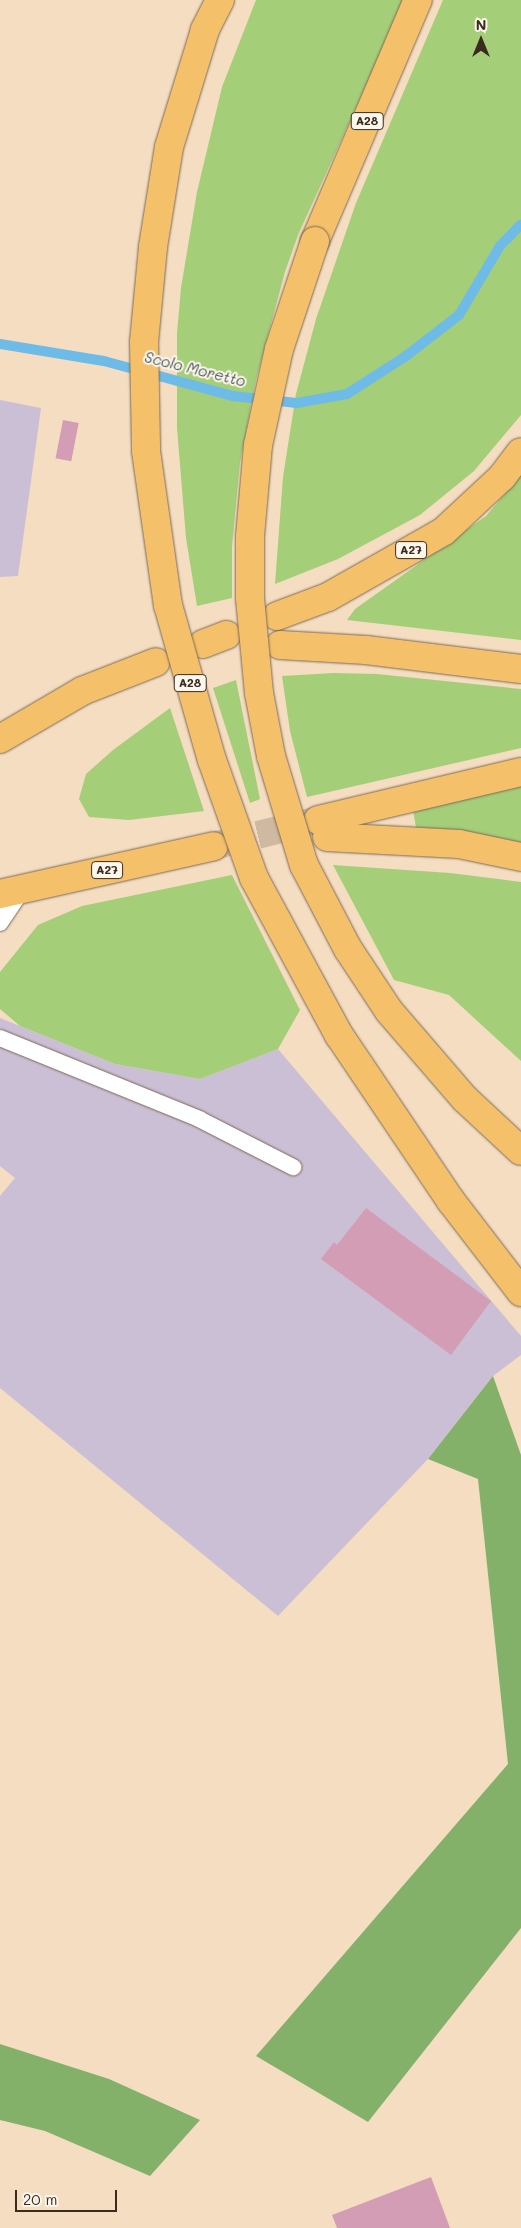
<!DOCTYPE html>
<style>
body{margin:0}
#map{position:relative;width:521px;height:2228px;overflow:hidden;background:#f4ddc1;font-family:Mali,sans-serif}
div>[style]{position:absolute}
.industrial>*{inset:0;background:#cbbfd5}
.green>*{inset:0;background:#a5ce79}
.forest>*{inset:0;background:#84b169}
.stream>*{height:10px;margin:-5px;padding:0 5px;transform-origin:5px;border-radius:5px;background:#6fbbe8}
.building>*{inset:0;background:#d39db5;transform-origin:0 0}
.motorway-tunnel>*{height:28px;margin-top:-14px;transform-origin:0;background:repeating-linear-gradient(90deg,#cfb9a0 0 28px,transparent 0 42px)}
.roads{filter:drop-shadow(0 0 1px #7c6957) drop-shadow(0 0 1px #7c6957)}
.service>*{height:16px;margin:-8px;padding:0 8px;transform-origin:8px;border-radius:8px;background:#fff}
.motorway>*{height:28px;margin:-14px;padding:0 14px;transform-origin:14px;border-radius:14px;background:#f4c16a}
.bridges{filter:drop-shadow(0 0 1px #7c6957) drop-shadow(0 0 1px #7c6957)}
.motorway-bridge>*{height:28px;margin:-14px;padding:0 14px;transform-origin:14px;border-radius:14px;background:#f4c16a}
span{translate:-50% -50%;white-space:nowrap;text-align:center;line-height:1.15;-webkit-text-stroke:4px #fbf7ec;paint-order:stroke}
.shield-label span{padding:1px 4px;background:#fbf7ec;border:1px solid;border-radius:4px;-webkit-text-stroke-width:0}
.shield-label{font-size:12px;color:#3b2a1e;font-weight:700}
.water-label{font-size:15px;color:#4b565b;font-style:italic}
.north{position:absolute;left:456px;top:15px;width:50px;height:50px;-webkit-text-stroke:4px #fbf7ec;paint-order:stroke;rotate:0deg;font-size:14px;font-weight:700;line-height:20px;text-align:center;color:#3b2a1e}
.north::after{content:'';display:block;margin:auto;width:18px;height:22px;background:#3b2a1e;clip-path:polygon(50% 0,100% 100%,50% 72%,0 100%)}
.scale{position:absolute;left:15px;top:2190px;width:102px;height:22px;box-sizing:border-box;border:2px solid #3b2a1e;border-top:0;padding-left:6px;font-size:15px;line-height:18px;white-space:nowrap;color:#3b2a1e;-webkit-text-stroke:4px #fbf7ec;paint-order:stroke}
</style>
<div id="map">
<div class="industrial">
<div style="clip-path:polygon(0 400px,41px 408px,18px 576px,0 577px)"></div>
<div style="clip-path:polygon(0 1018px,115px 1064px,200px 1079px,278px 1049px,521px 1336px,521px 1355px,493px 1376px,428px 1459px,278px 1616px,0 1388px,0 1196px,15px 1178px,0 1166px)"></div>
</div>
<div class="green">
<div style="clip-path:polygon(256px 0,405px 0,298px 235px,285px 272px,256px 380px,240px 463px,232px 547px,232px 598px,197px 606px,186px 538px,177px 428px,177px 333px,181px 288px,197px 192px,222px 87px)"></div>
<div style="clip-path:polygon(443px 0,521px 0,521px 415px,474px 471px,420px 515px,338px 559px,275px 584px,283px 477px,296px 394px,316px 319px,356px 203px)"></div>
<div style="clip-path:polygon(521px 475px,521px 640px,347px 620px,355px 609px,486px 516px)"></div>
<div style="clip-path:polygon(334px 673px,377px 674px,521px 689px,521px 748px,307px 797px,290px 731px,282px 676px)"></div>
<div style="clip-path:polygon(236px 680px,260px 799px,250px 803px,213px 688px)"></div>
<div style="clip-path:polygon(170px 708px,204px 811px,129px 820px,89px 817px,79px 799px,86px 774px,113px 750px)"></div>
<div style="clip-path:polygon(521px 786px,521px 844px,417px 833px,413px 810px)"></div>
<div style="clip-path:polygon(333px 865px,450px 873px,521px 882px,521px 1061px,449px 995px,394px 980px)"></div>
<div style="clip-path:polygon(232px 875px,300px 1010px,278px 1049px,200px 1079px,115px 1064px,20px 1026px,0 1009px,0 972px,38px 925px,82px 906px)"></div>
</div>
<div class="forest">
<div style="clip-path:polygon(493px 1376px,521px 1455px,521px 1928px,368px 2122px,256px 2056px,508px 1764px,478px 1479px,428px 1459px)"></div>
<div style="clip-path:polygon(0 2044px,109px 2079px,200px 2120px,150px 2176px,45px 2131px,0 2120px)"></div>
</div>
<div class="stream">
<div style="left:0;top:344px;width:105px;rotate:9.3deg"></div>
<div style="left:104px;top:361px;width:134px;rotate:15.2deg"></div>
<div style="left:233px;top:396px;width:64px;rotate:6.2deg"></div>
<div style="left:297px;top:403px;width:51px;rotate:-10.2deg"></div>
<div style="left:347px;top:394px;width:70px;rotate:-32.8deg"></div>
<div style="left:406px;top:356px;width:67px;rotate:-37.7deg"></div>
<div style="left:459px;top:315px;width:80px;rotate:-59.3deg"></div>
<div style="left:500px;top:246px;width:30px;rotate:-46deg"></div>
</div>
<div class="building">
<div style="left:63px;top:420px;width:16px;height:39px;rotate:11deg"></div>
<div style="clip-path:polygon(366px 1208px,491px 1301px,451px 1355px,321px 1259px,334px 1242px,337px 1245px)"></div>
<div style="clip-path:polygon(431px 2177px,450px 2228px,337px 2228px,332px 2215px)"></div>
</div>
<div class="motorway-tunnel">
<div style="left:217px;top:845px;width:100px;rotate:-13.9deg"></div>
</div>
<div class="roads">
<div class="service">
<div style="left:0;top:923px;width:40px;rotate:-56deg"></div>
<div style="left:0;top:1038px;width:215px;rotate:22.1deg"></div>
<div style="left:199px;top:1119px;width:106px;rotate:27.1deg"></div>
</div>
<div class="motorway">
<div style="left:315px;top:241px;width:262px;rotate:-66.9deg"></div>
<div style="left:277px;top:616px;width:54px;rotate:-20.4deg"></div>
<div style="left:328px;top:597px;width:133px;rotate:-29.6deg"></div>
<div style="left:444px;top:531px;width:79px;rotate:-43deg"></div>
<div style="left:502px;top:477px;width:31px;rotate:-53deg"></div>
<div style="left:203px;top:644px;width:25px;rotate:-21deg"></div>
<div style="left:280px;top:645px;width:86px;rotate:3.3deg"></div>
<div style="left:366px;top:650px;width:156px;rotate:7deg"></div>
<div style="left:0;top:739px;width:95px;rotate:-30.3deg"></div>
<div style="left:82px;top:691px;width:79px;rotate:-21.4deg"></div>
<div style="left:318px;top:820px;width:209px;rotate:-13.3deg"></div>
<div style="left:327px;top:837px;width:132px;rotate:3deg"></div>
<div style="left:459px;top:844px;width:63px;rotate:11.8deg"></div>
<div style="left:0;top:894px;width:219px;rotate:-12.6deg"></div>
</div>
</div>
<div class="bridges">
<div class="motorway-bridge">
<div style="left:220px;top:0;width:34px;rotate:117deg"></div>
<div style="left:205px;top:30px;width:122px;rotate:107.1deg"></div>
<div style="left:169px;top:147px;width:101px;rotate:99.1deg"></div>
<div style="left:153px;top:247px;width:95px;rotate:95.4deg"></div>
<div style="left:144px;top:342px;width:109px;rotate:88.9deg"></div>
<div style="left:146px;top:451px;width:156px;rotate:81.9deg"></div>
<div style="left:168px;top:605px;width:161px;rotate:74.2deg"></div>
<div style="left:212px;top:760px;width:125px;rotate:70.4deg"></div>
<div style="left:254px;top:878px;width:179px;rotate:61.6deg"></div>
<div style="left:339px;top:1035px;width:200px;rotate:56deg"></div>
<div style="left:451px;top:1201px;width:115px;rotate:52.4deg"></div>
<div style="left:315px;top:241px;width:114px;rotate:108.4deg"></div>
<div style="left:279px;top:349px;width:98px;rotate:102.3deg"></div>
<div style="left:258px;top:445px;width:91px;rotate:95deg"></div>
<div style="left:250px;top:536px;width:62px;rotate:90deg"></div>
<div style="left:250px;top:598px;width:95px;rotate:84.6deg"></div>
<div style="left:259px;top:693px;width:64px;rotate:79.2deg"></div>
<div style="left:271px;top:756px;width:114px;rotate:73.2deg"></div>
<div style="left:304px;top:865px;width:95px;rotate:62.4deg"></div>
<div style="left:348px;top:949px;width:74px;rotate:56.5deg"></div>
<div style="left:389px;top:1011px;width:116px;rotate:49.2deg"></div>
<div style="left:465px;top:1099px;width:76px;rotate:42.9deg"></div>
</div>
</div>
<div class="shield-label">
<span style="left:367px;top:121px">A28</span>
<span style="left:411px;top:550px">A27</span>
<span style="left:190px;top:683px">A28</span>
<span style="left:107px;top:870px">A27</span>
</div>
<div class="water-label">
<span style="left:195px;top:369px;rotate:14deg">Scolo Moretto</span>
</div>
<div class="north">N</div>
<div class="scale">20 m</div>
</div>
